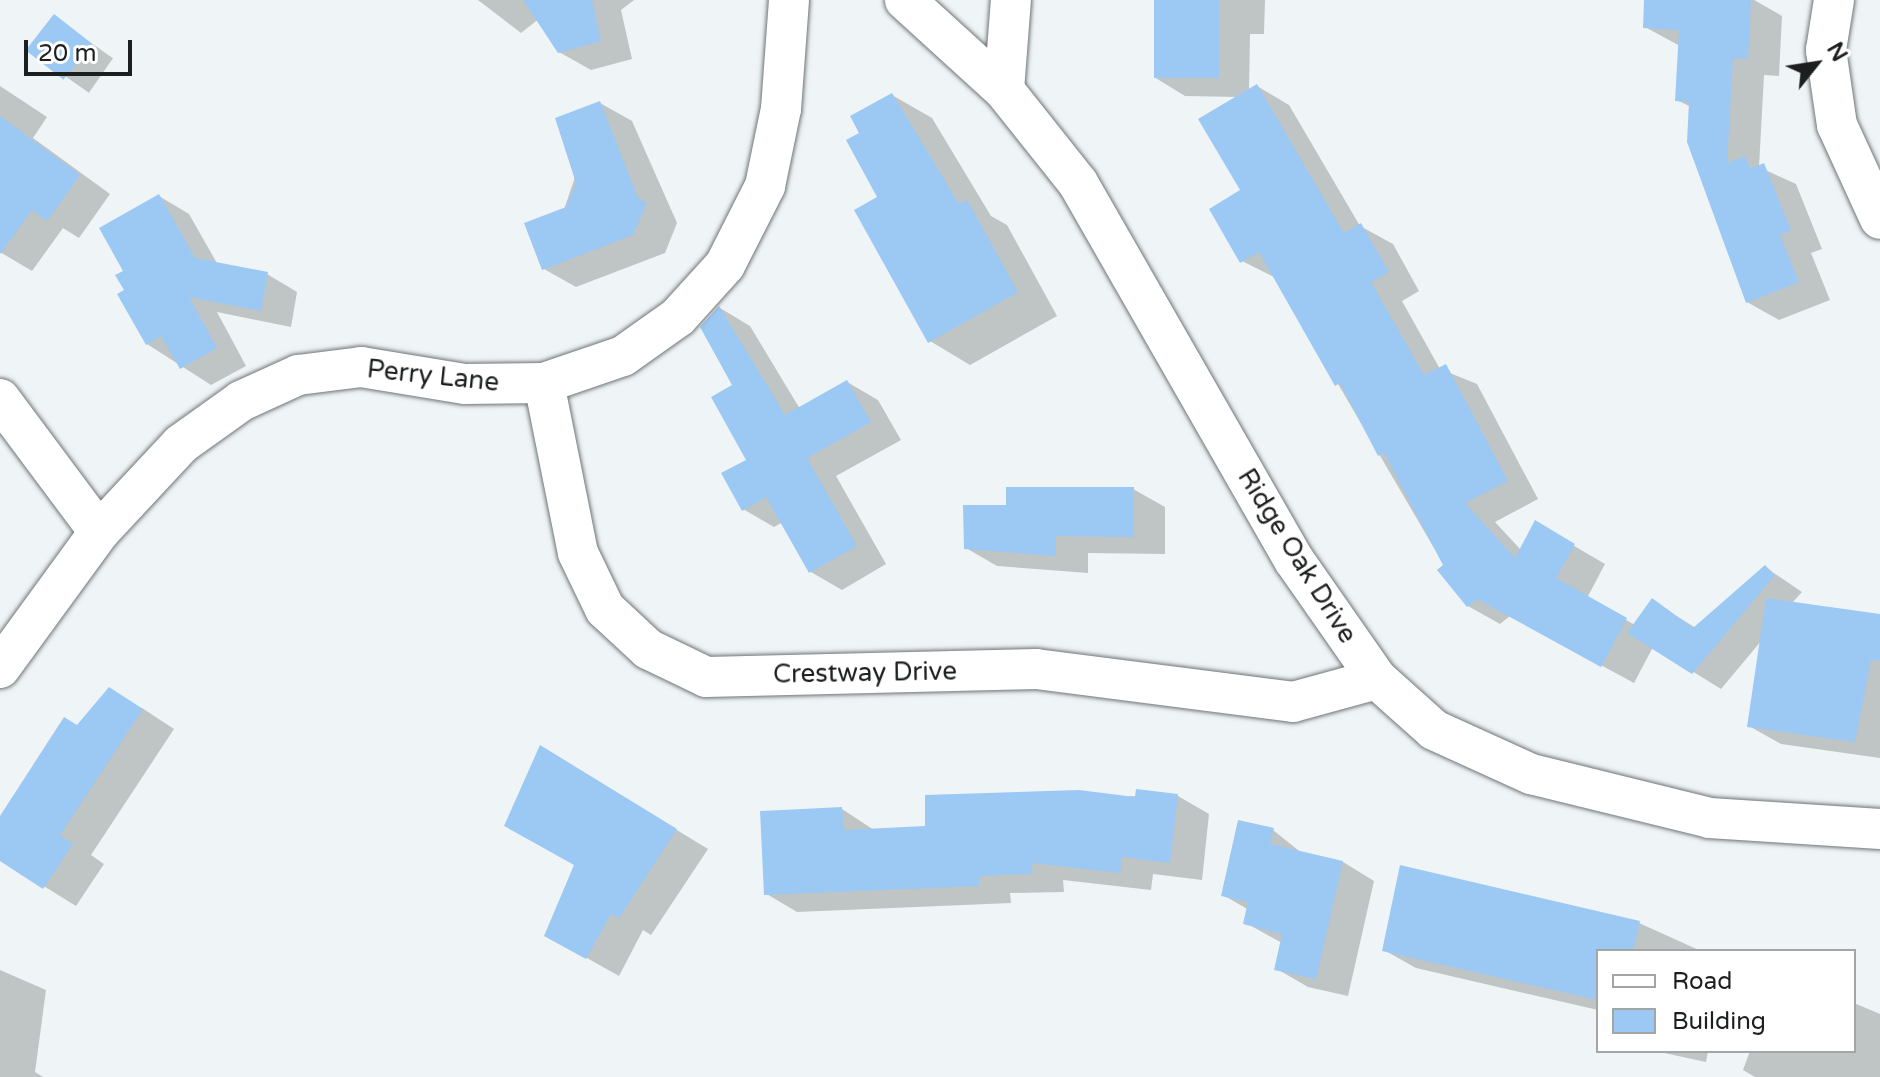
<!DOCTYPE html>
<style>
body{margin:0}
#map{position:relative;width:1880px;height:1077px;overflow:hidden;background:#eff5f7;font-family:"Varela Round",sans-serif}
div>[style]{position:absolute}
.shadow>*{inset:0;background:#0003;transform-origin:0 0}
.building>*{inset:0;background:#9cc8f4;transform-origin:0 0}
.roads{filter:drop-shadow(0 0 2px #707577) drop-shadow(0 0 2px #707577)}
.street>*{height:40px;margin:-20px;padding:0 20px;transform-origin:20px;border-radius:20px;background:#fff}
span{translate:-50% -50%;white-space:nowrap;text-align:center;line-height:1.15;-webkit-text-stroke:7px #fff;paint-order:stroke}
.street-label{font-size:26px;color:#1c1e1f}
.legend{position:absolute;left:1596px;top:949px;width:260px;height:104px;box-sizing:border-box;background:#fff;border:2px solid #a4a5a5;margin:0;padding:10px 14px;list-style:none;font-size:24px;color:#1c1e1f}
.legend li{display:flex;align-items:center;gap:16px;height:40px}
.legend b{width:40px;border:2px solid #a4a5a5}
.north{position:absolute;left:1776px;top:24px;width:80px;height:80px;-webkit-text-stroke:6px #fff;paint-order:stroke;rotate:60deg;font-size:22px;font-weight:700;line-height:32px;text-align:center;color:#1c1e1f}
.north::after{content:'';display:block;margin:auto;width:28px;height:36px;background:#1c1e1f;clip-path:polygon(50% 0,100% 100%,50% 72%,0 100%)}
.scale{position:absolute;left:24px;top:40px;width:108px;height:36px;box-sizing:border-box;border:4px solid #1c1e1f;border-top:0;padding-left:10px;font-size:24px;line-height:28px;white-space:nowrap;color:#1c1e1f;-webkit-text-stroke:6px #fff;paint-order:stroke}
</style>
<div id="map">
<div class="shadow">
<div style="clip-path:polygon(478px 0,634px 0,621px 10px,632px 59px,591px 70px,559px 52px,540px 18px,521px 33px)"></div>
<div style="clip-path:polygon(1156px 0,1265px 0,1264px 34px,1250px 34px,1249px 91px,1257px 86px,1289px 105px,1360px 226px,1393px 244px,1419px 291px,1402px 301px,1440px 369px,1477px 384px,1538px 499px,1495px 522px,1521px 550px,1535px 523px,1605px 564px,1587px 598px,1635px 625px,1652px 601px,1696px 628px,1765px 567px,1802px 592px,1792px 603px,1880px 616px,1880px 758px,1781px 744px,1749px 726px,1762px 640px,1721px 689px,1653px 647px,1634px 683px,1510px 616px,1500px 624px,1468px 606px,1276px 278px,1242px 261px,1239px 97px,1185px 96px,1154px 77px)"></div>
<div style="clip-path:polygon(1646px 0,1754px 0,1782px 16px,1779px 76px,1764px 75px,1759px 167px,1796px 184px,1822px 249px,1811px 253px,1830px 300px,1779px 320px,1747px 302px,1691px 107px,1677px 100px,1680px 46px,1645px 27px)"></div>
<div style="left:54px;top:17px;width:72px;height:42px;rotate:35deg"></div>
<div style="clip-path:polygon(0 86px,47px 117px,33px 138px,110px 194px,79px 238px,63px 228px,32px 271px,0 252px)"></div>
<div style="clip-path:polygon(892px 95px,932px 118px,991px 216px,1007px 225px,1057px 316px,970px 365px,930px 341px,862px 134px)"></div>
<div style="clip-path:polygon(600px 103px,632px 121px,677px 223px,665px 253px,576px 287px,544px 269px)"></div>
<div style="clip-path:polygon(159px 196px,189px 214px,218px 265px,267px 274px,297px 292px,291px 327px,217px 312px,246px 366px,211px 385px,147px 344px,127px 291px,126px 271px)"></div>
<div style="clip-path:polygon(720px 308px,750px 326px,800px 409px,847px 382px,878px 400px,901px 440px,836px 476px,886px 564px,842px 590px,811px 572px,783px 522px,774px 527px,743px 509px,749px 460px)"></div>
<div style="clip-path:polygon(1133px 489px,1165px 507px,1165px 554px,1088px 553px,1088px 573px,997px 566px,966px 548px,1008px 507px)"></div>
<div style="clip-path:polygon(142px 708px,174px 729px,91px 855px,104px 864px,76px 906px,0 859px,0 819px)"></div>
<div style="clip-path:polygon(572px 766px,708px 849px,651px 935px,643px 930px,619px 976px,578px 953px)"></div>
<div style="clip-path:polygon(1178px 796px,1209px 814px,1202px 880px,1153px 874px,1151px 890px,1063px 880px,1064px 892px,1010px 893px,1011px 903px,797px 912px,765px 893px,842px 809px,874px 830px,927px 828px,927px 797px)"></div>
<div style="clip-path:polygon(1273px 830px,1303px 854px,1343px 862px,1374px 881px,1348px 996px,1308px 987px,1277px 969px,1282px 943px,1246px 923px,1249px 910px,1223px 895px)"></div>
<div style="clip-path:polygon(1639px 923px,1701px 951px,1598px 951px,1598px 1010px,1416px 968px,1384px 950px)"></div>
<div style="clip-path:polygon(0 970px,46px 990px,35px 1072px,43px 1077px,0 1077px)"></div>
<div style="clip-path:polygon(1854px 1003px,1880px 1014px,1880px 1077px,1755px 1077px,1743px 1070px,1750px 1051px,1854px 1051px)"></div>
<div style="clip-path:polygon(1655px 1051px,1708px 1051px,1706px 1062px)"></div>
</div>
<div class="building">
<div style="clip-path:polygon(523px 0,592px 0,601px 41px,558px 53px)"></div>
<div style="left:1154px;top:0;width:65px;height:78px"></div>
<div style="clip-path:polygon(1644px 0,1751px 0,1748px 59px,1733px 58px,1727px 163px,1745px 156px,1750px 169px,1764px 163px,1791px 230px,1780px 235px,1799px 282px,1746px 303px,1687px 142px,1689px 102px,1675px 101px,1679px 30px,1643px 28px)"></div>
<div style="left:54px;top:14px;width:48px;height:46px;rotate:38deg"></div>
<div style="clip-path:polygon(1257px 84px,1344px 233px,1361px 223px,1389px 272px,1371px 282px,1424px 375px,1446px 364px,1508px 481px,1465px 503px,1515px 558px,1535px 520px,1575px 544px,1556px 578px,1627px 618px,1601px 667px,1477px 599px,1467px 607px,1437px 570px,1443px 565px,1384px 453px,1378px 456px,1340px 383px,1335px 386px,1259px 252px,1240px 263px,1209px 209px,1240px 190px,1198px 119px)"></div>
<div style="clip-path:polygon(892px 93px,959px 204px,967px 200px,1018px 292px,928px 343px,854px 210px,877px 197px,846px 140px,859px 133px,850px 116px)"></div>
<div style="clip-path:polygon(600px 101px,638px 198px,647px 203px,633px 235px,542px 270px,524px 223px,566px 207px,576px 183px,555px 118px)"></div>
<div style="clip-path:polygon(0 116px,80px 175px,47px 221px,32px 210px,0 254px)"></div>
<div style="clip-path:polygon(159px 194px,195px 258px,268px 272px,261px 311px,189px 297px,217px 348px,180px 369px,161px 336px,146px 345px,117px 294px,124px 290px,115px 275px,123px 271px,99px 228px)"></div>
<div style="clip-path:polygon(719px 306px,785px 415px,847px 380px,871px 422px,807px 458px,857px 546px,809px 573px,766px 497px,742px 511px,721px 473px,746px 460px,711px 397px,732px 385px,700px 327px)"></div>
<div style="clip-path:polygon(1006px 487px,1134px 487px,1134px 537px,1056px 536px,1056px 556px,964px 549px,963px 505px,1006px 505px)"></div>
<div style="clip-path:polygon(1765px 565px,1775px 575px,1692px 674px,1627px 633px,1652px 598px,1693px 628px)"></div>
<div style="clip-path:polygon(1766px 598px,1880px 614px,1880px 661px,1871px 660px,1855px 742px,1747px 727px)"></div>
<div style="clip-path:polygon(109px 687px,143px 709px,60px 835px,73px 844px,43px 889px,0 861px,0 816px,64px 717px,77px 725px)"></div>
<div style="clip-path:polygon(540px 745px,677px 829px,619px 918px,611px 914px,586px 959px,544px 936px,574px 865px,504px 826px)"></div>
<div style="clip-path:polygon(1136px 789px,1178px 794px,1170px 863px,1122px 857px,1120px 873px,1032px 863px,1032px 874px,979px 876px,979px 886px,764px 895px,760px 811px,842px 807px,844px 830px,925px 826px,925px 795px,1079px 790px,1135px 797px)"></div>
<div style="clip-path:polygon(1238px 820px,1274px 828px,1270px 844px,1343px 861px,1316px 979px,1274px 970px,1282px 934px,1243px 924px,1248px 902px,1221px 896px)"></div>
<div style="clip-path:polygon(1400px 865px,1640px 921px,1633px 951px,1598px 951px,1598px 1000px,1382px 951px)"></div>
</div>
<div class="roads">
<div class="street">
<div style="left:905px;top:0;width:134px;rotate:42.3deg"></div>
<div style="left:1004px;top:90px;width:119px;rotate:51.5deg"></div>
<div style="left:1078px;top:183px;width:434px;rotate:60.2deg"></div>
<div style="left:1294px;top:560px;width:145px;rotate:55.1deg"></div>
<div style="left:1377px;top:679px;width:76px;rotate:41.8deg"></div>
<div style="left:1434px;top:730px;width:107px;rotate:24.4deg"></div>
<div style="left:1531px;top:774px;width:184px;rotate:13.8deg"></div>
<div style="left:1710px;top:818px;width:170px;rotate:3.7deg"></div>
<div style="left:1834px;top:0;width:51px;rotate:99.1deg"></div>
<div style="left:1826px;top:50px;width:76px;rotate:81.7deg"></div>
<div style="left:1837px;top:125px;width:103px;rotate:65.4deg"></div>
<div style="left:1004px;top:90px;width:90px;rotate:-85.6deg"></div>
<div style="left:544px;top:383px;width:173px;rotate:78.7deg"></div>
<div style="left:578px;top:553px;width:62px;rotate:64.3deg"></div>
<div style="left:605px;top:609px;width:59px;rotate:42.9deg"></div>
<div style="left:648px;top:649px;width:64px;rotate:25.8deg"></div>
<div style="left:706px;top:677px;width:330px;rotate:-1.4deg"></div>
<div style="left:1036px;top:669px;width:259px;rotate:7.3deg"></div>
<div style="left:1293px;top:702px;width:87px;rotate:-15.3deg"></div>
<div style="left:0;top:399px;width:166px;rotate:53.3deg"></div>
<div style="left:0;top:668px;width:168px;rotate:-53.9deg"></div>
<div style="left:99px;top:532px;width:120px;rotate:-47deg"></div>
<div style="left:181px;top:444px;width:74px;rotate:-35.6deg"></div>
<div style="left:241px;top:401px;width:63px;rotate:-24.5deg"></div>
<div style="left:298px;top:375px;width:64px;rotate:-7.2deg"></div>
<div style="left:361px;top:367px;width:105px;rotate:9.3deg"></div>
<div style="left:465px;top:384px;width:79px;rotate:-0.7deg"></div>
<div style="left:544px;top:383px;width:83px;rotate:-18.9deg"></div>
<div style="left:623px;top:356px;width:67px;rotate:-35.3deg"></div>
<div style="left:678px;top:317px;width:70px;rotate:-47.9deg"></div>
<div style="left:725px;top:265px;width:89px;rotate:-63.1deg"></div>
<div style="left:765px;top:186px;width:79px;rotate:-78.3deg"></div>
<div style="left:781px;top:109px;width:109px;rotate:-85.8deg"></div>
</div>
</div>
<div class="street-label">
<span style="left:433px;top:376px;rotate:6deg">Perry Lane</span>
<span style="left:1297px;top:556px;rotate:58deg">Ridge Oak Drive</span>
<span style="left:865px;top:673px;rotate:-1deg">Crestway Drive</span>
</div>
<ul class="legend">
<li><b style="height:10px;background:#fff"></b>Road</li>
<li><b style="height:22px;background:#9cc8f4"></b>Building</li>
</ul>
<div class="north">N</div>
<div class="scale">20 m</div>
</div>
